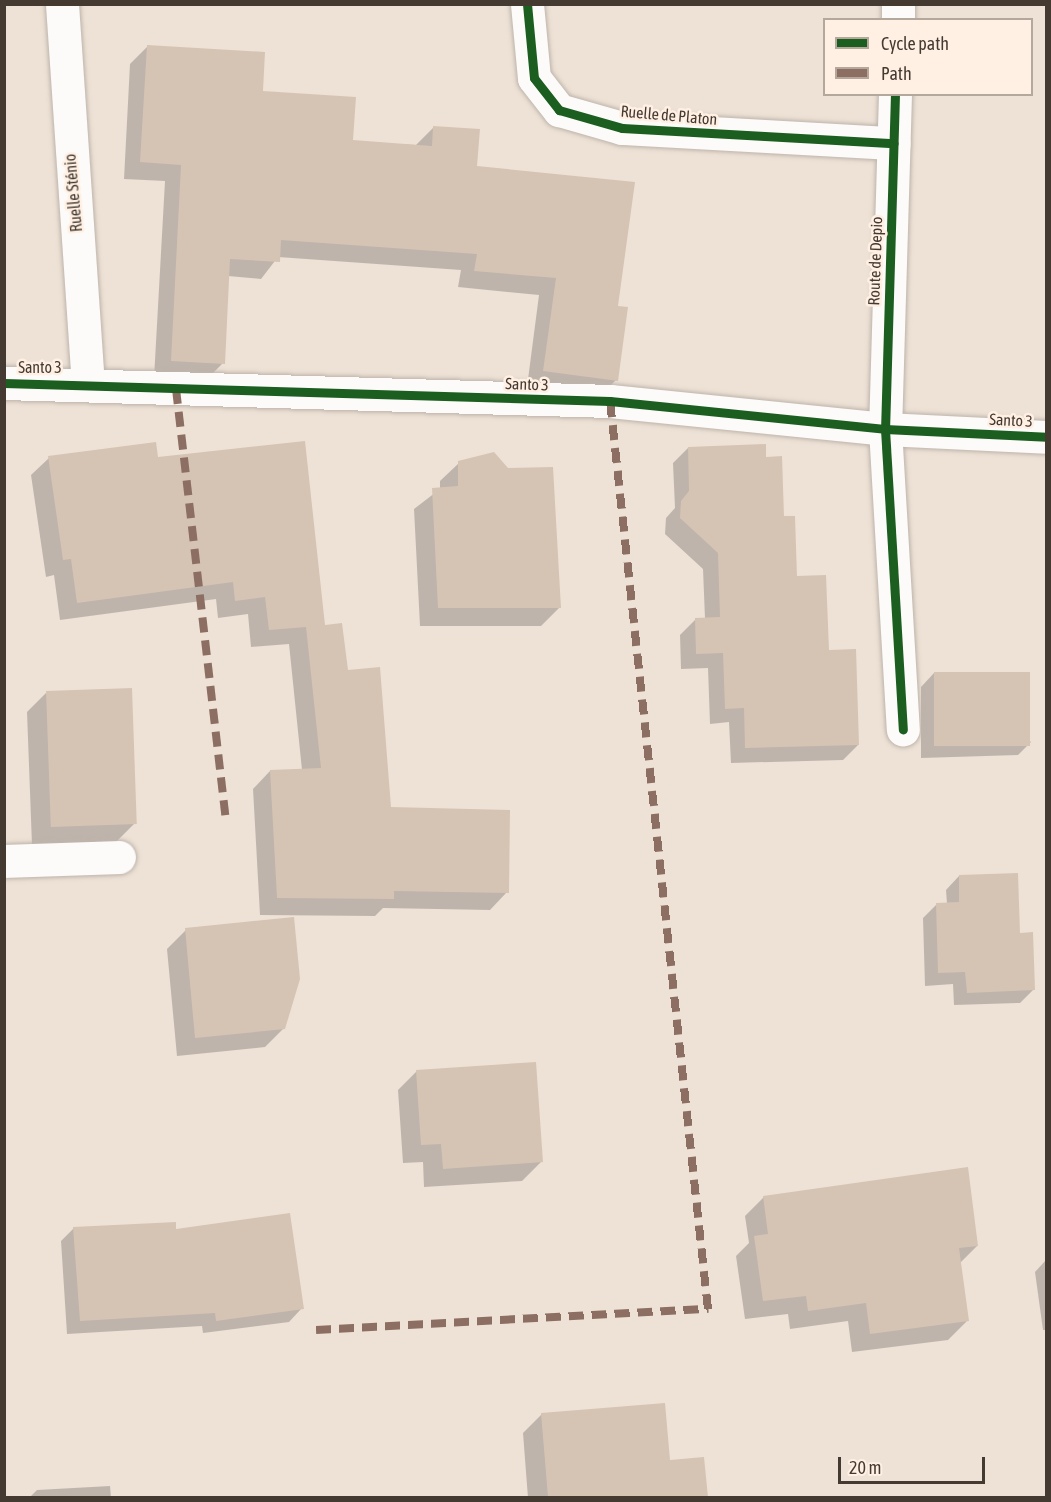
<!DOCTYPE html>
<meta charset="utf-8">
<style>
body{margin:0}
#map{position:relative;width:1051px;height:1502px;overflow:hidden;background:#eee2d6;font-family:"Asap Condensed",sans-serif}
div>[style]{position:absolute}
.shadow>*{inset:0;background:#0003}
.building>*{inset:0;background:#d5c4b4;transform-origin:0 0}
.roads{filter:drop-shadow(0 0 2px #beb4ab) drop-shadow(0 0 2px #beb4ab)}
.minor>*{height:33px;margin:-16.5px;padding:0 16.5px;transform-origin:16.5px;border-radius:16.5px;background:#fcfbf9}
.quiet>*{height:8px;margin-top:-4px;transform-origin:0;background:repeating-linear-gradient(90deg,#8d6e63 0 15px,transparent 0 23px)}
.cycleway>*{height:9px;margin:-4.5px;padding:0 4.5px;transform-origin:4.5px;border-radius:4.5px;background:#1b5e20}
span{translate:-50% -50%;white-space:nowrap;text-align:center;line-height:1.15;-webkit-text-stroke:5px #fff0e3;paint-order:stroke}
.street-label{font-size:16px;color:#443a32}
.frame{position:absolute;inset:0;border:6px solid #443a32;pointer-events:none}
.legend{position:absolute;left:823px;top:18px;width:210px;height:78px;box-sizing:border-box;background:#fff0e3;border:2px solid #b4a79c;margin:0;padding:8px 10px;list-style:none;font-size:18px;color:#443a32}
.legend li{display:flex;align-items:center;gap:12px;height:30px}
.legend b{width:30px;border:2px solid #b4a79c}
.scale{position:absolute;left:838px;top:1457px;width:147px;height:27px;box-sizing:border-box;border:3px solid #443a32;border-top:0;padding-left:8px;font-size:18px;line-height:21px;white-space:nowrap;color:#443a32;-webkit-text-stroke:4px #fff0e3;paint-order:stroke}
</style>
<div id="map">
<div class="shadow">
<div style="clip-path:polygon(147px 47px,261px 92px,351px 142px,416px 145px,433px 128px,616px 307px,616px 380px,599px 397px,527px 387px,539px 295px,458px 287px,461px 270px,278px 257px,261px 279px,228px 276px,223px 363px,206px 380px,154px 378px,165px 181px,124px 179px,130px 64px)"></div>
<div style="clip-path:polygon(688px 448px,764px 458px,795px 577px,828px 651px,858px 745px,843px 760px,731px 763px,729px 722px,710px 724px,708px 668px,681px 669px,680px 635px,696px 619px,705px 619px,703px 569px,665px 534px,666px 518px,675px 508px,673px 463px)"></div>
<div style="clip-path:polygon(49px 458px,157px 459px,324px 626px,346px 672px,390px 809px,507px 892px,490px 910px,383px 908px,375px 916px,260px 915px,253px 789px,270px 771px,302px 770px,289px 644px,251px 647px,248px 614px,218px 618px,216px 599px,60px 620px,54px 575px,46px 577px,31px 475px)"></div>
<div style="clip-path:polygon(459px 463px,560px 607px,541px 626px,420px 626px,414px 509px,440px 489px,440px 481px)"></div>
<div style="clip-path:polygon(934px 673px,1031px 742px,1018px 755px,921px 758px,921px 687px)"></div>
<div style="clip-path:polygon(46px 693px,135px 823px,116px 842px,32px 845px,27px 712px)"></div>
<div style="clip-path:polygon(959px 876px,1019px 934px,1033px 990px,1020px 1003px,954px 1005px,953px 984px,925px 986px,923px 918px,936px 905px,947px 904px,946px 890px)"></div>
<div style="clip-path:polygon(186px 930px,284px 1028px,265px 1047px,177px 1056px,167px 949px)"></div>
<div style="clip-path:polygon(417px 1071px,541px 1162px,522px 1181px,424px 1187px,423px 1162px,403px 1163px,398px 1090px)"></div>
<div style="clip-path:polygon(764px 1197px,977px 1246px,960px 1263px,967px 1321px,948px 1340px,852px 1352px,848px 1321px,790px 1329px,788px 1314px,745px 1319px,736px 1256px,749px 1243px,745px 1216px)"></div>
<div style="clip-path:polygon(74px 1228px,175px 1230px,302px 1308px,289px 1322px,203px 1333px,202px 1326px,67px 1334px,61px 1241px)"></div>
<div style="clip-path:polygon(1046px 1260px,1046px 1330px,1043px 1330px,1035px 1272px)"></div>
<div style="clip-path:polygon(542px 1414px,668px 1462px,703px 1459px,706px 1498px,528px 1498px,523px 1433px)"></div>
<div style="clip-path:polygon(110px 1486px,111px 1498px,29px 1498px,37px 1490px)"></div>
</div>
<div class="building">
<div style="clip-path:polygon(147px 45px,265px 52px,263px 91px,356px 97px,353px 140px,432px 146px,433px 126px,480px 129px,477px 166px,635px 182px,618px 306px,628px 307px,618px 381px,543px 371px,556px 278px,474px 271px,477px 254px,281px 240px,280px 262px,230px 259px,225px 364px,171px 361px,181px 165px,140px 162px)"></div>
<div style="clip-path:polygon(305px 441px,325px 625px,342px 623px,348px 670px,380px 667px,391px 807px,510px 810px,509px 893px,394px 891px,394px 899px,277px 898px,270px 770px,321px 768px,306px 627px,269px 630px,265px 597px,235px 601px,233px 582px,77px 603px,71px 559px,63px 560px,48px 456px,156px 442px,158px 457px)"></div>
<div style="clip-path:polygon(766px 444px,766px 457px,782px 456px,784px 516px,795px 516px,797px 576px,826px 575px,829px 650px,856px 649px,859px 745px,745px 748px,744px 708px,725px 709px,723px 653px,696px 654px,695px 618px,720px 617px,718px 553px,680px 518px,681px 501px,689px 491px,688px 447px)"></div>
<div style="clip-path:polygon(494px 452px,508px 468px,553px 467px,561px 608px,438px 608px,432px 488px,458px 486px,458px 461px)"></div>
<div style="left:934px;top:672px;width:96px;height:74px"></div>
<div style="left:132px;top:688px;width:136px;height:86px;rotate:88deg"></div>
<div style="clip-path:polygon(1018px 873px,1020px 933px,1033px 932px,1035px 990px,967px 993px,965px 972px,938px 973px,936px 903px,959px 902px,959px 875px)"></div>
<div style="clip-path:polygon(294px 917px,300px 979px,285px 1029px,195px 1038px,185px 928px)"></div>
<div style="clip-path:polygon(536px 1062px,543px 1162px,443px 1169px,441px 1144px,421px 1145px,416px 1070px)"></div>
<div style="clip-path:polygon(968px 1167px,978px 1246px,959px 1248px,969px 1321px,870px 1334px,866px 1303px,808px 1311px,806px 1296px,763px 1301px,754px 1236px,768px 1234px,763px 1196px)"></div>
<div style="clip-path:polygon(290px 1213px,304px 1309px,216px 1321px,215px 1313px,80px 1321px,73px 1227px,176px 1222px,176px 1229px)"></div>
<div style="clip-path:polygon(665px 1403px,670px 1460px,704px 1457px,708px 1497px,548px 1497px,541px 1413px)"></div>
</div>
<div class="roads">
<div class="minor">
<div style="left:62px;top:4px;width:379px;rotate:86.1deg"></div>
<div style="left:527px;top:4px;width:74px;rotate:84.6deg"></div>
<div style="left:534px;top:78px;width:41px;rotate:52deg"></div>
<div style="left:559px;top:110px;width:66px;rotate:15.9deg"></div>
<div style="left:622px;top:128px;width:272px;rotate:3.2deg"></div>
<div style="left:898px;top:20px;width:16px;rotate:-90deg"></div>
<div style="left:895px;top:94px;width:335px;rotate:91.7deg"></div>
<div style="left:885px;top:429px;width:301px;rotate:86.6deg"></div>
<div style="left:4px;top:383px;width:606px;rotate:1.7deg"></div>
<div style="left:610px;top:401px;width:276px;rotate:5.8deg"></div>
<div style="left:885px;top:429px;width:161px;rotate:2.8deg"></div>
<div style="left:4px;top:861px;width:115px;rotate:-2deg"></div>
</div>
</div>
<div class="quiet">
<div style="left:176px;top:389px;width:433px;rotate:83.4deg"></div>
<div style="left:316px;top:1330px;width:393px;rotate:-3.1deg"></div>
<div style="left:708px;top:1309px;width:913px;rotate:-96.16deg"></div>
</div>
<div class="cycleway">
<div style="left:527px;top:4px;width:74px;rotate:84.6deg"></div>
<div style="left:534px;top:78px;width:41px;rotate:52deg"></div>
<div style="left:559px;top:110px;width:66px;rotate:15.9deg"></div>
<div style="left:622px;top:128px;width:272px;rotate:3.2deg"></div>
<div style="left:895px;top:94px;width:335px;rotate:91.7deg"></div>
<div style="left:885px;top:429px;width:301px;rotate:86.6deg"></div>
<div style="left:4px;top:383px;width:606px;rotate:1.7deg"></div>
<div style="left:610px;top:401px;width:276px;rotate:5.8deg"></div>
<div style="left:885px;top:429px;width:161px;rotate:2.8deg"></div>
</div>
<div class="street-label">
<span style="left:669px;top:115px;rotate:5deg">Ruelle de Platon</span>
<span style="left:73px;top:193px;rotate:-95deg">Ruelle Sténio</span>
<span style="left:875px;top:261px;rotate:-88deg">Route de Depio</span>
<span style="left:40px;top:367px">Santo 3</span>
<span style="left:527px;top:384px;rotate:2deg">Santo 3</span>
<span style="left:1011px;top:420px;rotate:3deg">Santo 3</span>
</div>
<div class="frame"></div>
<ul class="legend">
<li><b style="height:8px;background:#1b5e20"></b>Cycle path</li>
<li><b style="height:8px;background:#8d6e63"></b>Path</li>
</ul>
<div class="scale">20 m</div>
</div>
